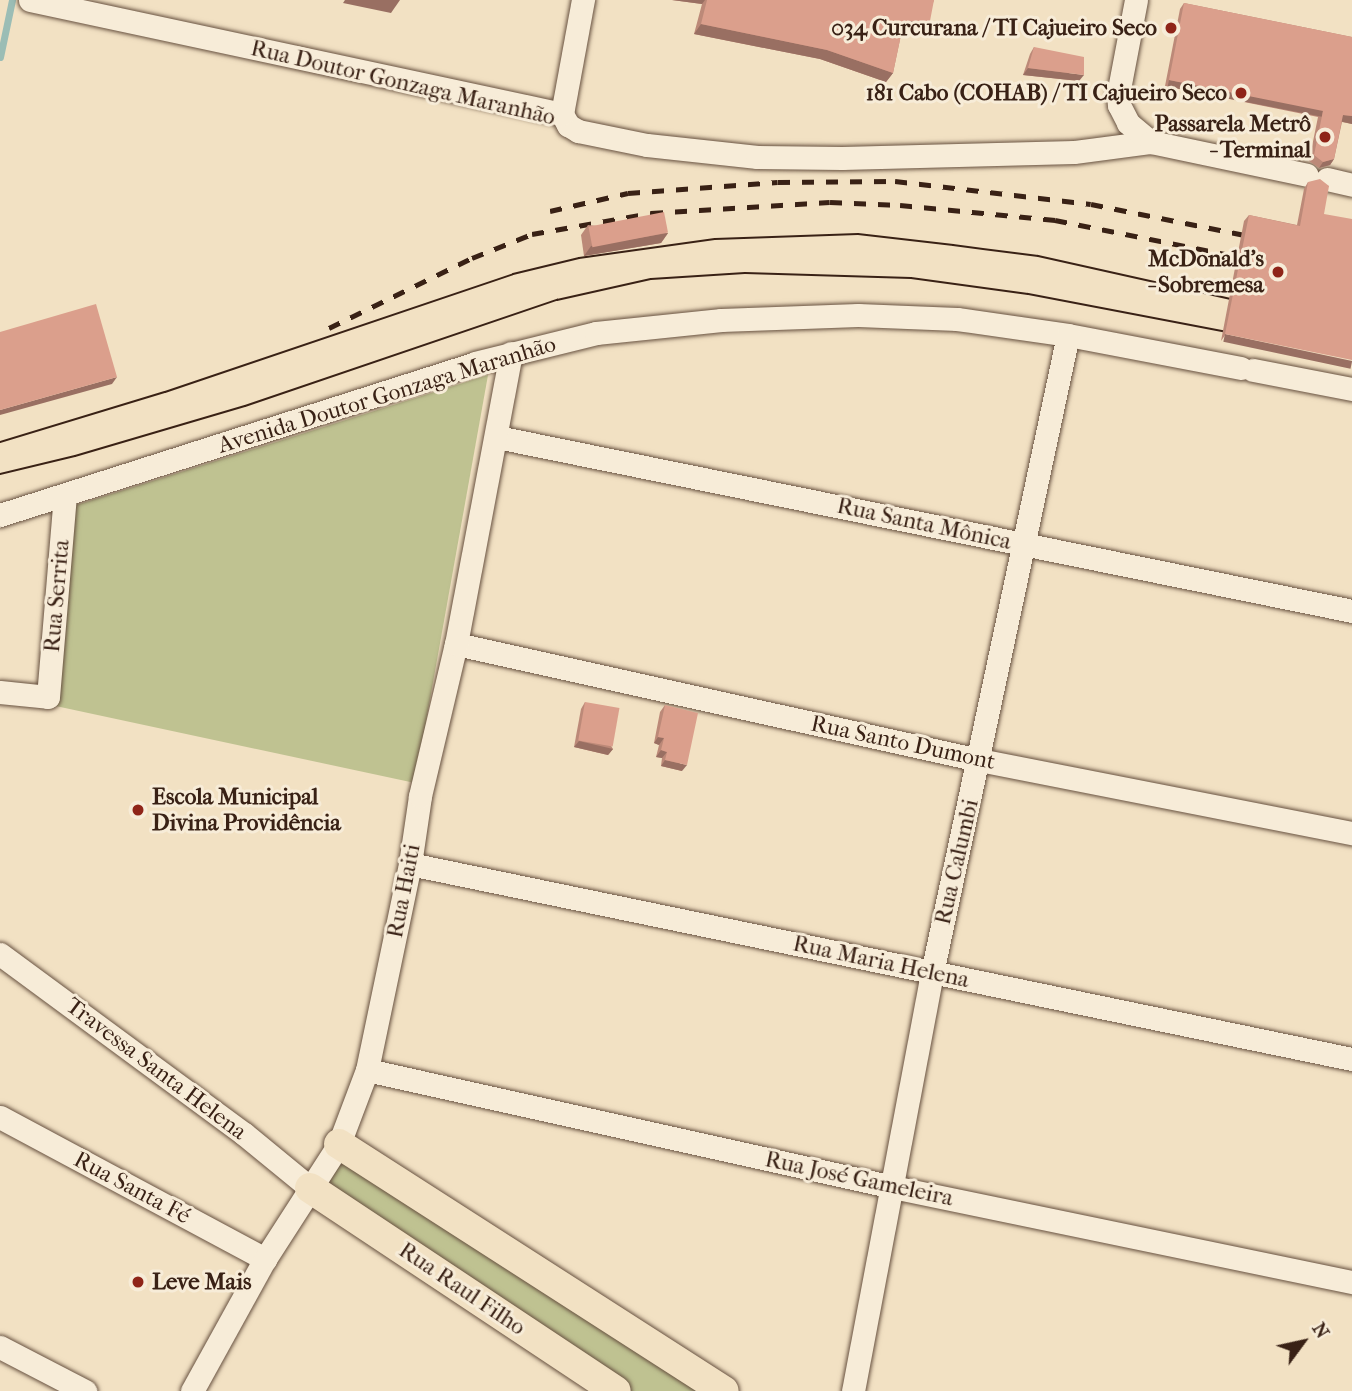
<!DOCTYPE html>
<meta charset="utf-8">
<style>
body{margin:0}
#map{position:relative;width:1352px;height:1391px;overflow:hidden;background:#f2e1c3;font-family:"IM FELL French Canon",serif}
div>[style]{position:absolute}
.green>*{inset:0;background:#bfc291}
.stream>*{height:7px;margin:-3.5px;padding:0 3.5px;transform-origin:3.5px;border-radius:3.5px;background:#9bbdb5}
.roads{filter:drop-shadow(0 0 2px #675140) drop-shadow(0 0 2px #675140)}
.minor>*{height:23px;margin:-11.5px;padding:0 11.5px;transform-origin:11.5px;border-radius:11.5px;background:#f7ecd8}
.major>*{height:30px;margin:-15px;padding:0 15px;transform-origin:15px;border-radius:15px;background:#f2e1c3}
.tram>*{height:2px;margin:-1px;padding:0 1px;transform-origin:1px;border-radius:1px;background:#392115}
.rail>*{height:5px;margin-top:-2.5px;transform-origin:0;background:repeating-linear-gradient(90deg,#392115 0 12px,transparent 0 24px)}
.wall>*{inset:0;background:#bc8978}
.shaded-wall>*{inset:0;background:#996f62;transform-origin:0 0}
.building>*{inset:0;background:#db9f8c;transform-origin:0 0}
.dots>*{width:19px;height:19px;translate:-50% -50%;box-sizing:border-box;border:4px solid #f7ecd8;border-radius:50%}
span{translate:-50% -50%;white-space:nowrap;text-align:center;line-height:1.15;-webkit-text-stroke:6px #f7ecd8;paint-order:stroke}
.poi-label{font-size:23px;color:#392115;font-weight:700}
.right{translate:-100% -50%;text-align:right}
.left{translate:0 -50%;text-align:left}
.street-label{font-size:23px;color:#392115}
.north{position:absolute;left:1268px;top:1307px;width:70px;height:70px;-webkit-text-stroke:5px #f7ecd8;paint-order:stroke;rotate:57deg;font-size:19px;font-weight:700;line-height:28px;text-align:center;color:#392115}
.north::after{content:'';display:block;margin:auto;width:24px;height:32px;background:#392115;clip-path:polygon(50% 0,100% 100%,50% 72%,0 100%)}
</style>
<div id="map">
<div class="green">
<div style="clip-path:polygon(488px 375px,415px 783px,51px 705px,70px 507px)"></div>
<div style="clip-path:polygon(339px 1144px,722px 1391px,616px 1391px,310px 1188px)"></div>
</div>
<div class="stream">
<div style="left:0;top:57px;width:58px;rotate:-78.1deg"></div>
</div>
<div class="roads">
<div class="minor">
<div style="left:30px;top:0;width:544px;rotate:12.09deg"></div>
<div style="left:562px;top:114px;width:13px;rotate:61deg"></div>
<div style="left:568px;top:125px;width:12px;rotate:31deg"></div>
<div style="left:578px;top:131px;width:70px;rotate:11.5deg"></div>
<div style="left:647px;top:145px;width:111px;rotate:6.2deg"></div>
<div style="left:757px;top:157px;width:85px;rotate:0.7deg"></div>
<div style="left:842px;top:158px;width:232px;rotate:-1.5deg"></div>
<div style="left:1074px;top:152px;width:78px;rotate:-7.4deg"></div>
<div style="left:1136px;top:0;width:96px;rotate:100.8deg"></div>
<div style="left:1118px;top:94px;width:11px;rotate:85deg"></div>
<div style="left:1119px;top:105px;width:20px;rotate:63deg"></div>
<div style="left:1128px;top:123px;width:30px;rotate:40deg"></div>
<div style="left:1151px;top:142px;width:159px;rotate:11.9deg"></div>
<div style="left:562px;top:114px;width:116px;rotate:-79.6deg"></div>
<div style="left:1327px;top:179px;width:26px;rotate:13deg"></div>
<div style="left:1253px;top:370px;width:101px;rotate:10.9deg"></div>
<div style="left:497px;top:437px;width:873px;rotate:11.5deg"></div>
<div style="left:0;top:515px;width:499px;rotate:-17.7deg"></div>
<div style="left:475px;top:363px;width:125px;rotate:-13.9deg"></div>
<div style="left:596px;top:333px;width:126px;rotate:-5.9deg"></div>
<div style="left:721px;top:320px;width:137px;rotate:-2.1deg"></div>
<div style="left:858px;top:315px;width:99px;rotate:2.3deg"></div>
<div style="left:957px;top:319px;width:112px;rotate:8.2deg"></div>
<div style="left:1068px;top:335px;width:176px;rotate:10.8deg"></div>
<div style="left:456px;top:644px;width:536px;rotate:12.51deg"></div>
<div style="left:979px;top:760px;width:380px;rotate:11.1deg"></div>
<div style="left:0;top:692px;width:48px;rotate:5.9deg"></div>
<div style="left:48px;top:697px;width:203px;rotate:-85.2deg"></div>
<div style="left:410px;top:864px;width:962px;rotate:11.7deg"></div>
<div style="left:0;top:954px;width:302px;rotate:36.4deg"></div>
<div style="left:243px;top:1133px;width:87px;rotate:39.4deg"></div>
<div style="left:367px;top:1070px;width:539px;rotate:12.54deg"></div>
<div style="left:893px;top:1187px;width:469px;rotate:11.7deg"></div>
<div style="left:0;top:1117px;width:301px;rotate:28.2deg"></div>
<div style="left:0;top:1347px;width:96px;rotate:27.4deg"></div>
<div style="left:192px;top:1391px;width:151px;rotate:-61.1deg"></div>
<div style="left:265px;top:1259px;width:137px;rotate:-57.2deg"></div>
<div style="left:339px;top:1144px;width:79px;rotate:-69.3deg"></div>
<div style="left:367px;top:1070px;width:210px;rotate:-78.2deg"></div>
<div style="left:410px;top:864px;width:69px;rotate:-81.6deg"></div>
<div style="left:420px;top:796px;width:156px;rotate:-76.7deg"></div>
<div style="left:456px;top:644px;width:296px;rotate:-79.3deg"></div>
<div style="left:853px;top:1391px;width:425px;rotate:-79.3deg"></div>
<div style="left:932px;top:973px;width:652px;rotate:-77.97deg"></div>
</div>
<div class="major">
<div style="left:339px;top:1144px;width:457px;rotate:32.7deg"></div>
<div style="left:310px;top:1188px;width:367px;rotate:33.6deg"></div>
</div>
</div>
<div class="tram">
<div style="left:0;top:442px;width:172px;rotate:-16.9deg"></div>
<div style="left:165px;top:392px;width:367px;rotate:-18.7deg"></div>
<div style="left:513px;top:274px;width:68px;rotate:-13.6deg"></div>
<div style="left:579px;top:258px;width:137px;rotate:-8deg"></div>
<div style="left:715px;top:239px;width:143px;rotate:-2deg"></div>
<div style="left:858px;top:234px;width:96px;rotate:6.6deg"></div>
<div style="left:953px;top:245px;width:86px;rotate:7.4deg"></div>
<div style="left:1038px;top:256px;width:216px;rotate:12.6deg"></div>
<div style="left:0;top:474px;width:77px;rotate:-13.5deg"></div>
<div style="left:75px;top:456px;width:177px;rotate:-16.4deg"></div>
<div style="left:245px;top:406px;width:330px;rotate:-18.8deg"></div>
<div style="left:557px;top:300px;width:96px;rotate:-12.6deg"></div>
<div style="left:651px;top:279px;width:94px;rotate:-3.7deg"></div>
<div style="left:745px;top:273px;width:166px;rotate:1.7deg"></div>
<div style="left:911px;top:278px;width:118px;rotate:7.8deg"></div>
<div style="left:1028px;top:294px;width:219px;rotate:10.8deg"></div>
</div>
<div class="rail">
<div style="left:550px;top:211px;width:80px;rotate:-13deg"></div>
<div style="left:628px;top:193px;width:150px;rotate:-4.2deg"></div>
<div style="left:778px;top:182px;width:117px;rotate:-0.5deg"></div>
<div style="left:895px;top:181px;width:197px;rotate:6.7deg"></div>
<div style="left:1091px;top:204px;width:172px;rotate:11.4deg"></div>
<div style="left:329px;top:328px;width:159px;rotate:-26.1deg"></div>
<div style="left:472px;top:258px;width:65px;rotate:-21.8deg"></div>
<div style="left:532px;top:234px;width:121px;rotate:-10deg"></div>
<div style="left:651px;top:213px;width:179px;rotate:-3.5deg"></div>
<div style="left:830px;top:202px;width:70px;rotate:2.5deg"></div>
<div style="left:900px;top:205px;width:156px;rotate:5.5deg"></div>
<div style="left:1055px;top:220px;width:205px;rotate:11.3deg"></div>
</div>
<div class="wall">
<div style="clip-path:polygon(672px 0,934px 0,923px 31px,902px 30px,893px 73px,886px 82px,820px 59px,694px 34px,702px 4px)"></div>
<div style="clip-path:polygon(1184px 3px,1352px 37px,1352px 124px,1342px 122px,1334px 159px,1330px 165px,1319px 168px,1309px 161px,1318px 117px,1165px 86px,1180px 9px)"></div>
<div style="clip-path:polygon(1034px 47px,1079px 81px,1023px 75px,1030px 54px)"></div>
<div style="clip-path:polygon(1308px 182px,1329px 186px,1221px 341px,1244px 221px,1249px 215px,1297px 225px,1304px 189px)"></div>
<div style="clip-path:polygon(588px 225px,668px 233px,661px 243px,584px 256px,581px 235px)"></div>
<div style="clip-path:polygon(585px 702px,613px 749px,608px 755px,574px 747px,581px 709px)"></div>
<div style="clip-path:polygon(665px 705px,682px 771px,661px 766px,662px 758px,656px 757px,659px 745px,654px 743px,660px 712px)"></div>
</div>
<div class="shaded-wall">
<div style="clip-path:polygon(345px 0,400px 0,391px 13px,343px 3px)"></div>
<div style="clip-path:polygon(672px 0,705px 0,702px 4px)"></div>
<div style="clip-path:polygon(904px 21px,930px 21px,923px 31px,898px 30px)"></div>
<div style="clip-path:polygon(701px 24px,827px 50px,893px 73px,886px 82px,820px 59px,694px 34px)"></div>
<div style="clip-path:polygon(1028px 68px,1084px 75px,1079px 81px,1023px 75px)"></div>
<div style="left:1169px;top:80px;width:157px;height:7px;rotate:11deg"></div>
<div style="clip-path:polygon(1343px 115px,1352px 116px,1352px 124px,1339px 121px)"></div>
<div style="clip-path:polygon(1334px 159px,1330px 165px,1319px 168px,1323px 162px)"></div>
<div style="clip-path:polygon(668px 233px,661px 243px,584px 256px,591px 246px)"></div>
<div style="left:1225px;top:334px;width:130px;height:8px;rotate:12deg"></div>
<div style="clip-path:polygon(117px 377px,112px 384px,0 415px,0 410px)"></div>
<div style="clip-path:polygon(658px 737px,664px 738px,659px 745px,654px 743px)"></div>
<div style="clip-path:polygon(579px 741px,613px 749px,608px 755px,574px 747px)"></div>
<div style="clip-path:polygon(661px 750px,667px 752px,662px 758px,656px 757px)"></div>
<div style="clip-path:polygon(665px 760px,687px 765px,682px 771px,661px 766px)"></div>
</div>
<div class="building">
<div style="clip-path:polygon(707px 0,934px 0,930px 21px,904px 21px,893px 73px,827px 50px,701px 24px)"></div>
<div style="clip-path:polygon(1184px 3px,1352px 37px,1352px 116px,1343px 115px,1334px 159px,1323px 162px,1314px 155px,1323px 111px,1169px 80px)"></div>
<div style="clip-path:polygon(1034px 47px,1084px 57px,1084px 75px,1028px 68px)"></div>
<div style="clip-path:polygon(1320px 179px,1329px 186px,1324px 214px,1352px 219px,1352px 360px,1225px 334px,1249px 215px,1300px 226px,1308px 182px)"></div>
<div style="left:664px;top:212px;width:21px;height:77px;rotate:79deg"></div>
<div style="clip-path:polygon(96px 304px,117px 377px,0 410px,0 332px)"></div>
<div style="left:585px;top:702px;width:35px;height:39px;rotate:10deg"></div>
<div style="clip-path:polygon(665px 705px,698px 713px,687px 765px,665px 760px,667px 752px,661px 750px,664px 738px,658px 737px)"></div>
</div>
<div class="dots">
<div style="left:1171px;top:28px;background:#8f2418"></div>
<div style="left:1241px;top:93px;background:#8f2418"></div>
<div style="left:1325px;top:137px;background:#8f2418"></div>
<div style="left:1278px;top:272px;background:#8f2418"></div>
<div style="left:138px;top:810px;background:#8f2418"></div>
<div style="left:138px;top:1282px;background:#8f2418"></div>
</div>
<div class="poi-label">
<span class="right" style="left:1157px;top:28px">034 Curcurana / TI Cajueiro Seco</span>
<span class="right" style="left:1227px;top:93px">181 Cabo (COHAB) / TI Cajueiro Seco</span>
<span class="right" style="left:1311px;top:137px">Passarela Metrô<br>- Terminal</span>
<span class="right" style="left:1264px;top:272px">McDonald's<br>- Sobremesa</span>
<span class="left" style="left:152px;top:810px">Escola Municipal<br>Divina Providência</span>
<span class="left" style="left:152px;top:1282px">Leve Mais</span>
</div>
<div class="street-label">
<span style="left:403px;top:83px;rotate:13deg">Rua Doutor Gonzaga Maranhão</span>
<span style="left:387px;top:395px;rotate:-17deg">Avenida Doutor Gonzaga Maranhão</span>
<span style="left:924px;top:524px;rotate:12deg">Rua Santa Mônica</span>
<span style="left:57px;top:596px;rotate:-85deg">Rua Serrita</span>
<span style="left:903px;top:743px;rotate:12deg">Rua Santo Dumont</span>
<span style="left:957px;top:862px;rotate:-77deg">Rua Calumbi</span>
<span style="left:404px;top:891px;rotate:-79deg">Rua Haiti</span>
<span style="left:881px;top:962px;rotate:12deg">Rua Maria Helena</span>
<span style="left:156px;top:1069px;rotate:37deg">Travessa Santa Helena</span>
<span style="left:859px;top:1179px;rotate:12deg">Rua José Gameleira</span>
<span style="left:132px;top:1188px;rotate:28deg">Rua Santa Fé</span>
<span style="left:462px;top:1289px;rotate:34deg">Rua Raul Filho</span>
</div>
<div class="north">N</div>
</div>
